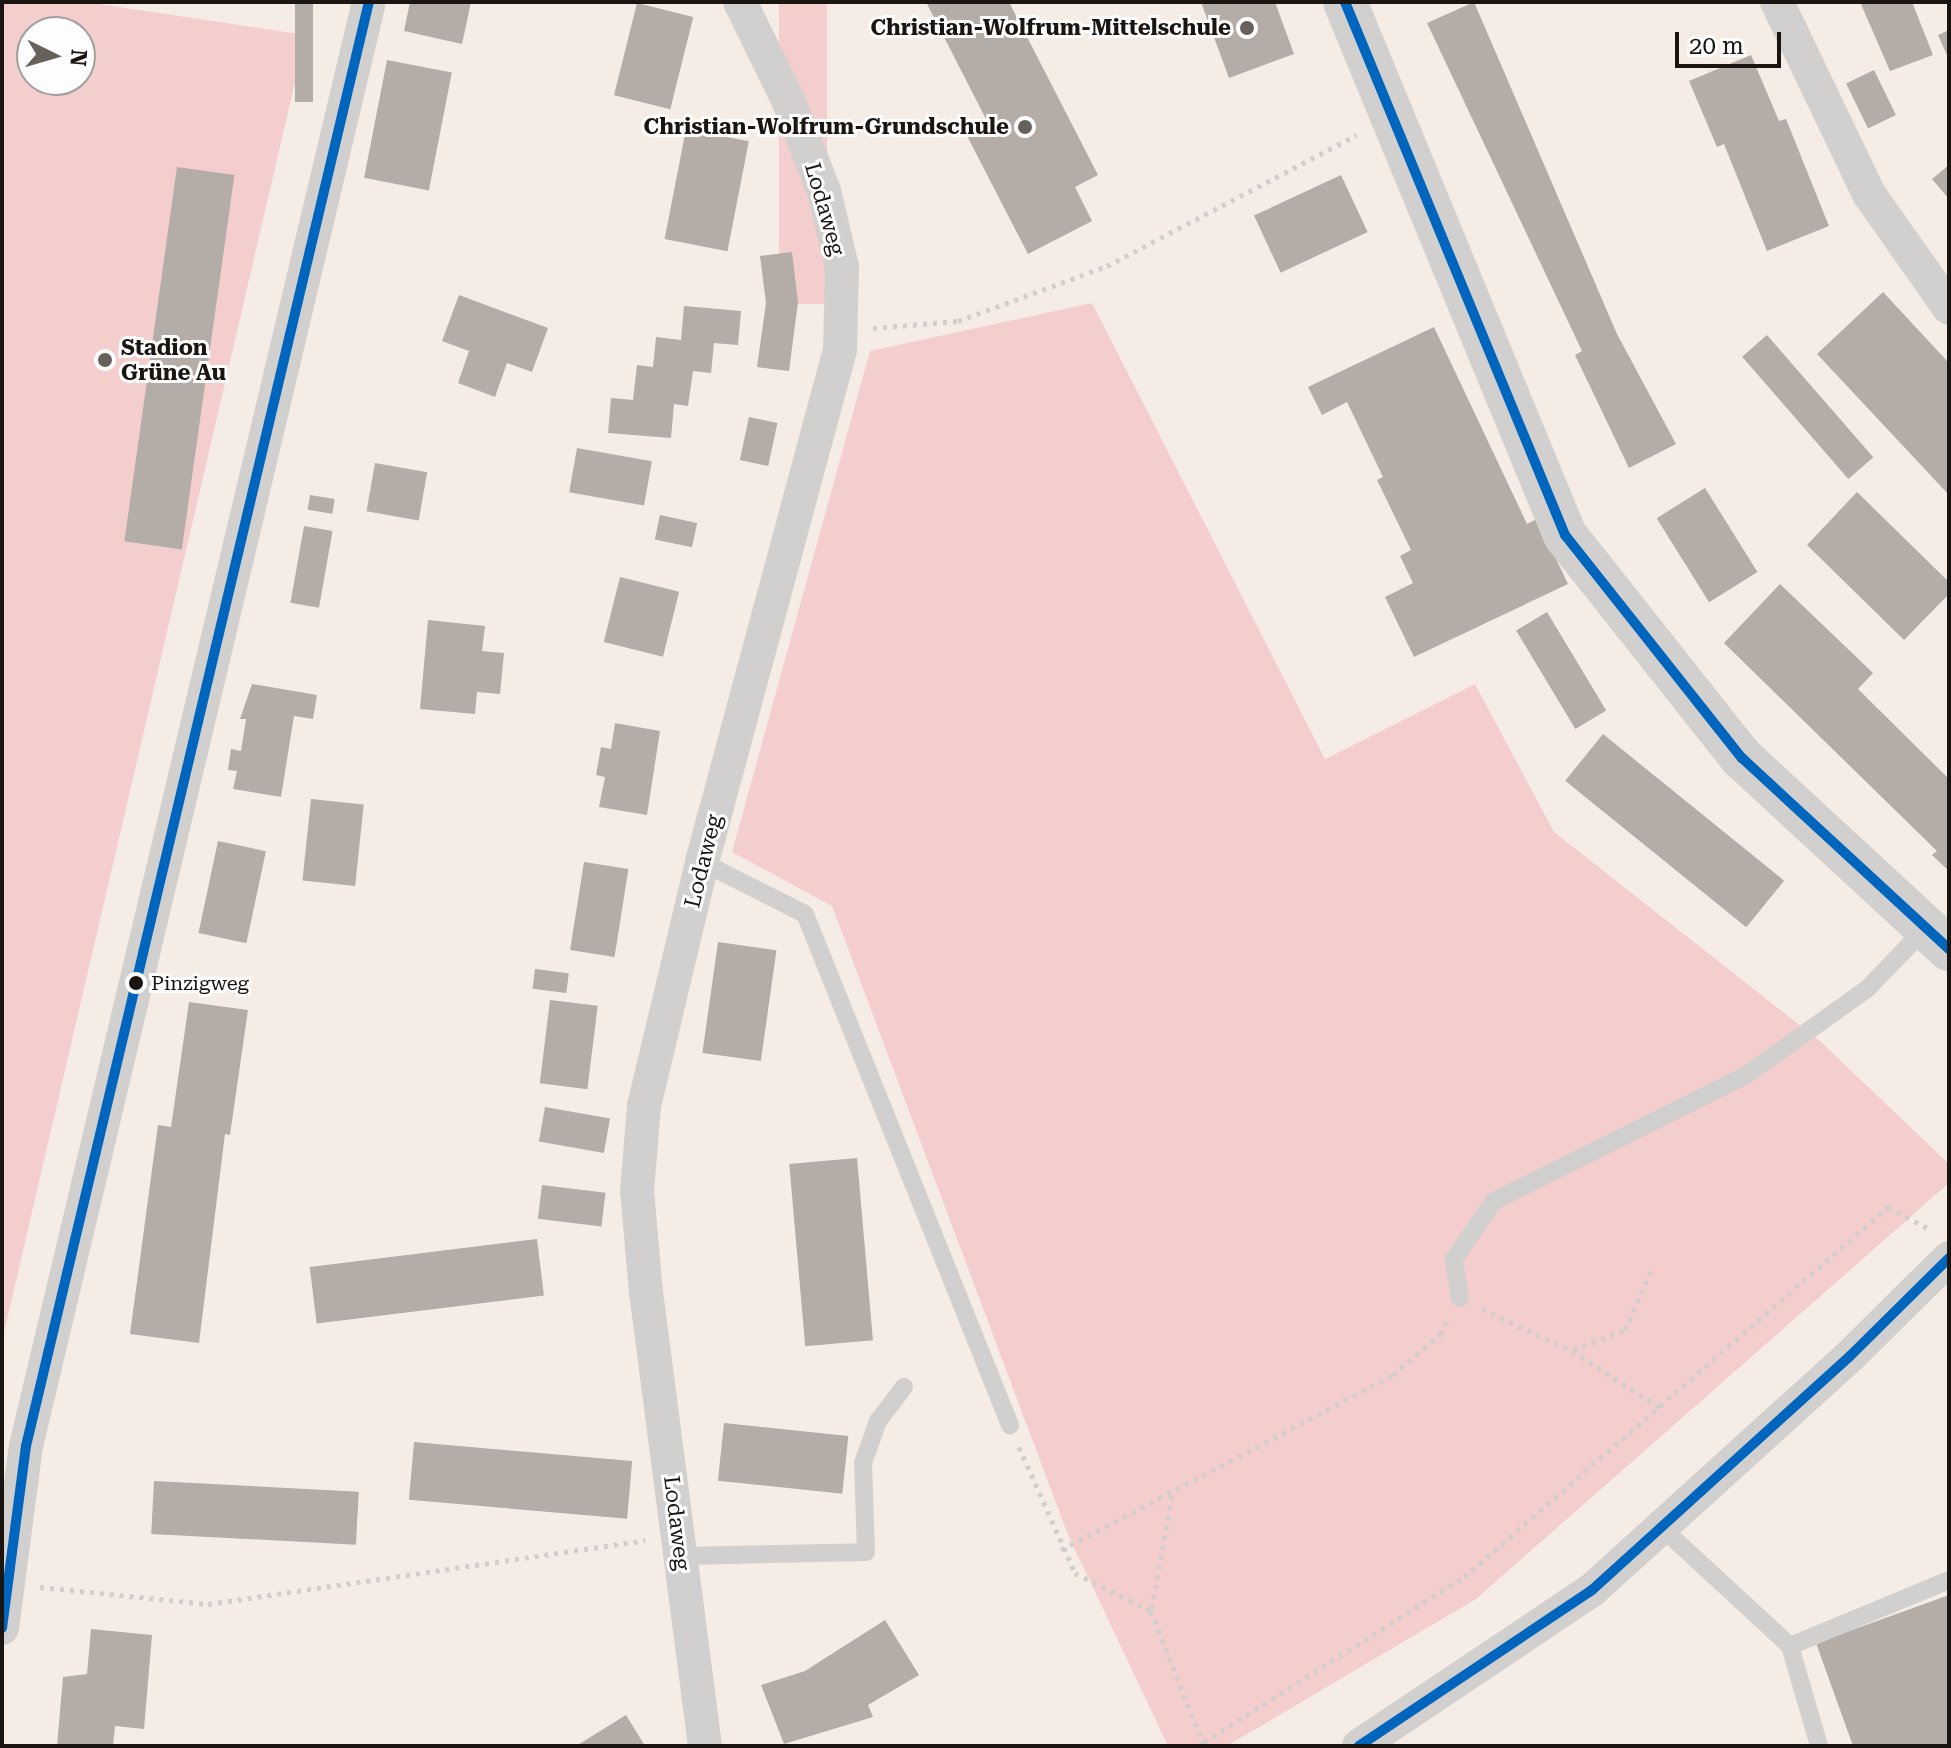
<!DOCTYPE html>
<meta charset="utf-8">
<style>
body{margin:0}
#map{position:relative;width:1951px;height:1748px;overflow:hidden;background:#f5ede5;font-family:"Roboto Serif",serif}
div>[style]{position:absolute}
.green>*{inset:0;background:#f4cecd;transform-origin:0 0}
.building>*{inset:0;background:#b3aca7;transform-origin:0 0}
.path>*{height:5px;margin-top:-2.5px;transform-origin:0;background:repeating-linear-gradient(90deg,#d1cecc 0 4px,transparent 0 10px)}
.lane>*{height:18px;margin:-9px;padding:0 9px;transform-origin:9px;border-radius:9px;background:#d2d0ce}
.street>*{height:34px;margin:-17px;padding:0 17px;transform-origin:17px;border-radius:17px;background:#d2d0ce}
.secondary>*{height:44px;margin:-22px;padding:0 22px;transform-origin:22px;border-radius:22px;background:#d2d0ce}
.bus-1>*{height:10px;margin:-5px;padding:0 5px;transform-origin:5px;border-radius:5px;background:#0065bd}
.dots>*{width:22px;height:22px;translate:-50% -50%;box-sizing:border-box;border:4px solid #fdfdfd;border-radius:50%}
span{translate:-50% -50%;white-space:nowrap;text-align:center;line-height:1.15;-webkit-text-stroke:6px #fdfdfd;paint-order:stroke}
.bus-label{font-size:20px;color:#1a1511}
.left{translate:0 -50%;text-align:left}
.poi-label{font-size:22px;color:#1a1511;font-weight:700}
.right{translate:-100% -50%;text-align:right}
.street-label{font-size:22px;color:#1a1511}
.frame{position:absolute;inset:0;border:4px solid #1a1511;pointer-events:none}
.north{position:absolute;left:16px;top:16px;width:80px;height:80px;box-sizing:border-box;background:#fdfdfd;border:2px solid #a2a09f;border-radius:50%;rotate:95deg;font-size:22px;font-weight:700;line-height:32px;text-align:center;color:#1a1511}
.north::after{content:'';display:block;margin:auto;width:28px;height:36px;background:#67615b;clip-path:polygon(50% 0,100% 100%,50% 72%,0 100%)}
.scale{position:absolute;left:1675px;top:32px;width:106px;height:36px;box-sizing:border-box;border:4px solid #1a1511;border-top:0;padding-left:10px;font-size:24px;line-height:28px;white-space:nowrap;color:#1a1511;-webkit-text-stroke:6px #fdfdfd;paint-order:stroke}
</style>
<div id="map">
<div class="green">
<div style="clip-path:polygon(evenodd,2px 2px,86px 2px,306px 35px,2px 1341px,2px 2px,32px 32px,80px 32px,80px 80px,32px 80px,32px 32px)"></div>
<div style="left:779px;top:2px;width:48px;height:302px"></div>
<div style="clip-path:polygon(1092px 303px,1325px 759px,1475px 684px,1554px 832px,1821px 1042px,1949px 1164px,1949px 1183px,1476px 1599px,1227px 1746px,1168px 1746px,1068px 1535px,832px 906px,732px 852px,870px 351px)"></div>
</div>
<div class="building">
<div style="left:295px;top:2px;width:18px;height:100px"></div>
<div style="clip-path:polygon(410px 2px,471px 2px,462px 44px,404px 31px)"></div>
<div style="clip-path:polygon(926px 2px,1009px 2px,1098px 175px,1075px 187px,1092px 221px,1028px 254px,965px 132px,987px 121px)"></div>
<div style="clip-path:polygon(1201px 2px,1275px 2px,1294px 54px,1229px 78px)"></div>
<div style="clip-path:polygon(1474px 2px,1617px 334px,1676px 444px,1629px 468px,1575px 355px,1582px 351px,1427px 23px)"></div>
<div style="clip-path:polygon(1860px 2px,1912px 2px,1933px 55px,1890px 71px)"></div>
<div style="left:637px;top:3px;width:58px;height:95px;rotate:14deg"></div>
<div style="clip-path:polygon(1949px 30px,1949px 60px,1938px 35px)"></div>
<div style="clip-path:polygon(1751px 55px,1779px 121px,1786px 119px,1829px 226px,1767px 251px,1724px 144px,1717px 147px,1689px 81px)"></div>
<div style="left:387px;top:60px;width:66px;height:120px;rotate:11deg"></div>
<div style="left:1874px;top:70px;width:50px;height:31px;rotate:64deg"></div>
<div style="left:686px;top:129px;width:64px;height:112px;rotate:11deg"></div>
<div style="clip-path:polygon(1949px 165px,1949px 199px,1932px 179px)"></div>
<div style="left:177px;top:167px;width:58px;height:378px;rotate:8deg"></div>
<div style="left:1341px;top:175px;width:63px;height:96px;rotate:65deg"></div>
<div style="clip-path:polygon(792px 252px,798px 302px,789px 371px,757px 367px,766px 303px,760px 256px)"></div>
<div style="clip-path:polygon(1883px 292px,1949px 363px,1949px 495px,1817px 354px)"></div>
<div style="clip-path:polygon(459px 295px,548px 328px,532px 372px,507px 363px,495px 397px,458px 383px,469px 351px,442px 341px)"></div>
<div style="clip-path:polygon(684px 306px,741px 311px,738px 345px,714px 343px,711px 373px,693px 371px,688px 406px,674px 404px,671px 438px,608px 433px,611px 398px,633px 400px,637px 365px,653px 367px,656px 337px,681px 340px)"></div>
<div style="clip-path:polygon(1434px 327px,1527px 524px,1537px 519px,1568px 584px,1414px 657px,1385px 597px,1413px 583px,1400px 556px,1411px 550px,1377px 480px,1383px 477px,1347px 402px,1322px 415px,1308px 387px)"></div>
<div style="left:1767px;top:335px;width:162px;height:33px;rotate:49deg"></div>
<div style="left:749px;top:417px;width:29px;height:44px;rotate:12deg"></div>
<div style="left:577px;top:448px;width:76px;height:45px;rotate:10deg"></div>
<div style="left:375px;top:463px;width:53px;height:49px;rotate:10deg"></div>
<div style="left:1705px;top:488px;width:99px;height:57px;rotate:58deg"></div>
<div style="clip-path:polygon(1857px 492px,1949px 582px,1949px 594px,1904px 640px,1807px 545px)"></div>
<div style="left:310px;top:495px;width:25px;height:15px;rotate:9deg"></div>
<div style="left:660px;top:515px;width:38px;height:25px;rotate:12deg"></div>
<div style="left:304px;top:526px;width:29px;height:78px;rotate:10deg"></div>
<div style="left:620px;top:577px;width:61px;height:67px;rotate:14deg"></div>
<div style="clip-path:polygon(1780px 584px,1873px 673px,1858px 689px,1949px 779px,1949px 871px,1932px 855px,1937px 851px,1724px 643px)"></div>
<div style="left:1547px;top:612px;width:115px;height:36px;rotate:59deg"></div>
<div style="clip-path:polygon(428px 620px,485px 626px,482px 651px,504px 653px,500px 694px,477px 692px,475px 714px,420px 709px)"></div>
<div style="clip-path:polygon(252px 684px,317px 695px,313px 719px,294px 716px,281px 797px,233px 789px,237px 771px,228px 770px,231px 749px,241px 751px,246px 719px,240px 719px)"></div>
<div style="clip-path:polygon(615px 723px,660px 731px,647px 815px,599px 807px,605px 777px,596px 775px,601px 747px,611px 749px)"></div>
<div style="left:1603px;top:734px;width:233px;height:60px;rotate:39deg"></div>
<div style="left:311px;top:799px;width:53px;height:82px;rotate:6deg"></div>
<div style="left:218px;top:841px;width:49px;height:94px;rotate:12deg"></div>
<div style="left:584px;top:862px;width:45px;height:89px;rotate:9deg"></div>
<div style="left:718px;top:942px;width:59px;height:112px;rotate:8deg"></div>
<div style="left:535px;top:969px;width:34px;height:20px;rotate:7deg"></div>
<div style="left:550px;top:1000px;width:48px;height:84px;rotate:7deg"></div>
<div style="clip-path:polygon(189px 1002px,248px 1010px,230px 1135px,225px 1134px,199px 1343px,130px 1334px,158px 1125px,171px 1127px)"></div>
<div style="left:545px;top:1107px;width:66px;height:35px;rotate:10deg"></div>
<div style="left:857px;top:1158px;width:183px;height:68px;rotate:85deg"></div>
<div style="left:542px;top:1185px;width:64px;height:34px;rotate:7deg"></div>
<div style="left:537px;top:1239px;width:57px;height:229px;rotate:83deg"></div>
<div style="left:724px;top:1423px;width:125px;height:58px;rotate:6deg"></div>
<div style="left:414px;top:1442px;width:219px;height:58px;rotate:5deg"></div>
<div style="left:154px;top:1481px;width:205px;height:53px;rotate:3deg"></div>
<div style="clip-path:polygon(1949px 1595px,1949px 1746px,1853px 1746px,1816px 1643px)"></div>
<div style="clip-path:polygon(885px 1620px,919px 1675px,868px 1705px,873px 1717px,784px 1744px,761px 1685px,805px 1671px)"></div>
<div style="clip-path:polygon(91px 1629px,152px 1635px,144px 1729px,115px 1726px,113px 1746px,57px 1746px,63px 1677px,87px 1674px)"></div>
<div style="clip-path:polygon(626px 1715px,645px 1746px,576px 1746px)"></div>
</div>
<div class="path">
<div style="left:873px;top:328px;width:85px;rotate:-4.7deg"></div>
<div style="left:958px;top:321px;width:159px;rotate:-20.3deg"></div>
<div style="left:1107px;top:266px;width:282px;rotate:-27.7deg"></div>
<div style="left:1482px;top:1309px;width:99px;rotate:25deg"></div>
<div style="left:1572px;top:1351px;width:107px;rotate:32.8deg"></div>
<div style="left:1573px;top:1350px;width:56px;rotate:-21deg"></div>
<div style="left:1625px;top:1330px;width:65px;rotate:-66.6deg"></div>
<div style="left:1019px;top:1447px;width:138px;rotate:66deg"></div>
<div style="left:1075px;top:1573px;width:85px;rotate:26.6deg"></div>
<div style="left:1172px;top:1496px;width:117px;rotate:100.3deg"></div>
<div style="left:1151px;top:1611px;width:145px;rotate:68.6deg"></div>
<div style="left:1061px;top:1550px;width:375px;rotate:-27.8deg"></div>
<div style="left:1393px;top:1375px;width:62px;rotate:-41.1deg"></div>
<div style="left:1440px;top:1334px;width:15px;rotate:-62deg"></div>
<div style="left:40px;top:1587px;width:169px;rotate:5.8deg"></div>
<div style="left:208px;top:1604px;width:442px;rotate:-8.3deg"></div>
<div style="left:1204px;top:1742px;width:308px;rotate:-32.4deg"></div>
<div style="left:1464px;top:1577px;width:563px;rotate:-41.11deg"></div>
<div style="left:1888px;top:1207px;width:49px;rotate:28.1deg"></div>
</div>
<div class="lane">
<div style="left:702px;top:862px;width:115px;rotate:26.8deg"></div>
<div style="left:805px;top:914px;width:551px;rotate:68.14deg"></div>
<div style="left:1460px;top:1298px;width:39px;rotate:-99deg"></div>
<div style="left:1454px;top:1259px;width:70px;rotate:-55.4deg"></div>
<div style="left:1494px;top:1201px;width:280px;rotate:-26.5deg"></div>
<div style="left:1745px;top:1076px;width:150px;rotate:-35.5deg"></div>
<div style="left:1867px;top:989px;width:83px;rotate:-46deg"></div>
<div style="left:1661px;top:1527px;width:176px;rotate:42.7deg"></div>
<div style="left:1790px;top:1646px;width:104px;rotate:73.8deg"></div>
<div style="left:681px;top:1556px;width:185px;rotate:-1.2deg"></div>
<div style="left:866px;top:1552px;width:89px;rotate:-91.9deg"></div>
<div style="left:863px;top:1463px;width:45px;rotate:-70.3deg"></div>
<div style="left:878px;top:1421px;width:43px;rotate:-52.6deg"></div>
<div style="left:1790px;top:1646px;width:172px;rotate:-22.5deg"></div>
</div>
<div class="street">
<div style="left:1777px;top:2px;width:213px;rotate:64.4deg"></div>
<div style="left:1869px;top:194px;width:139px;rotate:54.9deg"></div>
<div style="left:2px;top:1628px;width:184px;rotate:-82.5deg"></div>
<div style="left:26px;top:1446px;width:1484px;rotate:-76.64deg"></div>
<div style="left:705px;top:1746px;width:457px;rotate:-97.4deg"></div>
<div style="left:646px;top:1293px;width:102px;rotate:-95deg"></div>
<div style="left:637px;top:1191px;width:85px;rotate:-85.3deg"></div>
<div style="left:644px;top:1106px;width:251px;rotate:-76.6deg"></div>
<div style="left:702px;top:862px;width:530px;rotate:-74.92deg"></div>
<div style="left:840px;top:350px;width:83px;rotate:-88.6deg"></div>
<div style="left:842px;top:267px;width:78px;rotate:-103.3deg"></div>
<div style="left:824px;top:191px;width:96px;rotate:-111.5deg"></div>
<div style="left:789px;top:102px;width:111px;rotate:-116.1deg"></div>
<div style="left:1359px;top:1746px;width:280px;rotate:-33.8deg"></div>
<div style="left:1592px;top:1590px;width:348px;rotate:-42.2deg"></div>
<div style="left:1850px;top:1356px;width:139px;rotate:-44.7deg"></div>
</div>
<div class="secondary">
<div style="left:1345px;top:2px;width:577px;rotate:67.57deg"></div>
<div style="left:1565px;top:535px;width:285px;rotate:51.6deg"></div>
<div style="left:1742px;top:758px;width:282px;rotate:42.7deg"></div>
</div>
<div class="bus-1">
<div style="left:1345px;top:2px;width:577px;rotate:67.57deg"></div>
<div style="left:1565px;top:535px;width:285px;rotate:51.6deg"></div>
<div style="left:1742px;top:758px;width:282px;rotate:42.7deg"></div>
<div style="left:2px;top:1628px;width:184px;rotate:-82.5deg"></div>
<div style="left:26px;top:1446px;width:1484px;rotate:-76.64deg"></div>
<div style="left:1359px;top:1746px;width:280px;rotate:-33.8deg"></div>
<div style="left:1592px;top:1590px;width:348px;rotate:-42.2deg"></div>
<div style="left:1850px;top:1356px;width:139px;rotate:-44.7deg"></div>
</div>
<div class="dots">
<div style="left:1247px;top:28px;background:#67615b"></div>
<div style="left:1025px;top:127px;background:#67615b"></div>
<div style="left:105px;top:360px;background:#67615b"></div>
<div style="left:136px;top:983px;background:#1a1511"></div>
</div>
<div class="bus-label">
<span class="left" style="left:151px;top:983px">Pinzigweg</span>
</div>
<div class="poi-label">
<span class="right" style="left:1231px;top:28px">Christian-Wolfrum-Mittelschule</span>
<span class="right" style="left:1009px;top:127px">Christian-Wolfrum-Grundschule</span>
<span class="left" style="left:121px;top:360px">Stadion<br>Grüne Au</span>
</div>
<div class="street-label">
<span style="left:825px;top:209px;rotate:74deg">Lodaweg</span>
<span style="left:703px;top:861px;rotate:-76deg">Lodaweg</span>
<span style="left:677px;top:1523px;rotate:83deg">Lodaweg</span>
</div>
<div class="frame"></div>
<div class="north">N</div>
<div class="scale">20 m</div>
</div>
